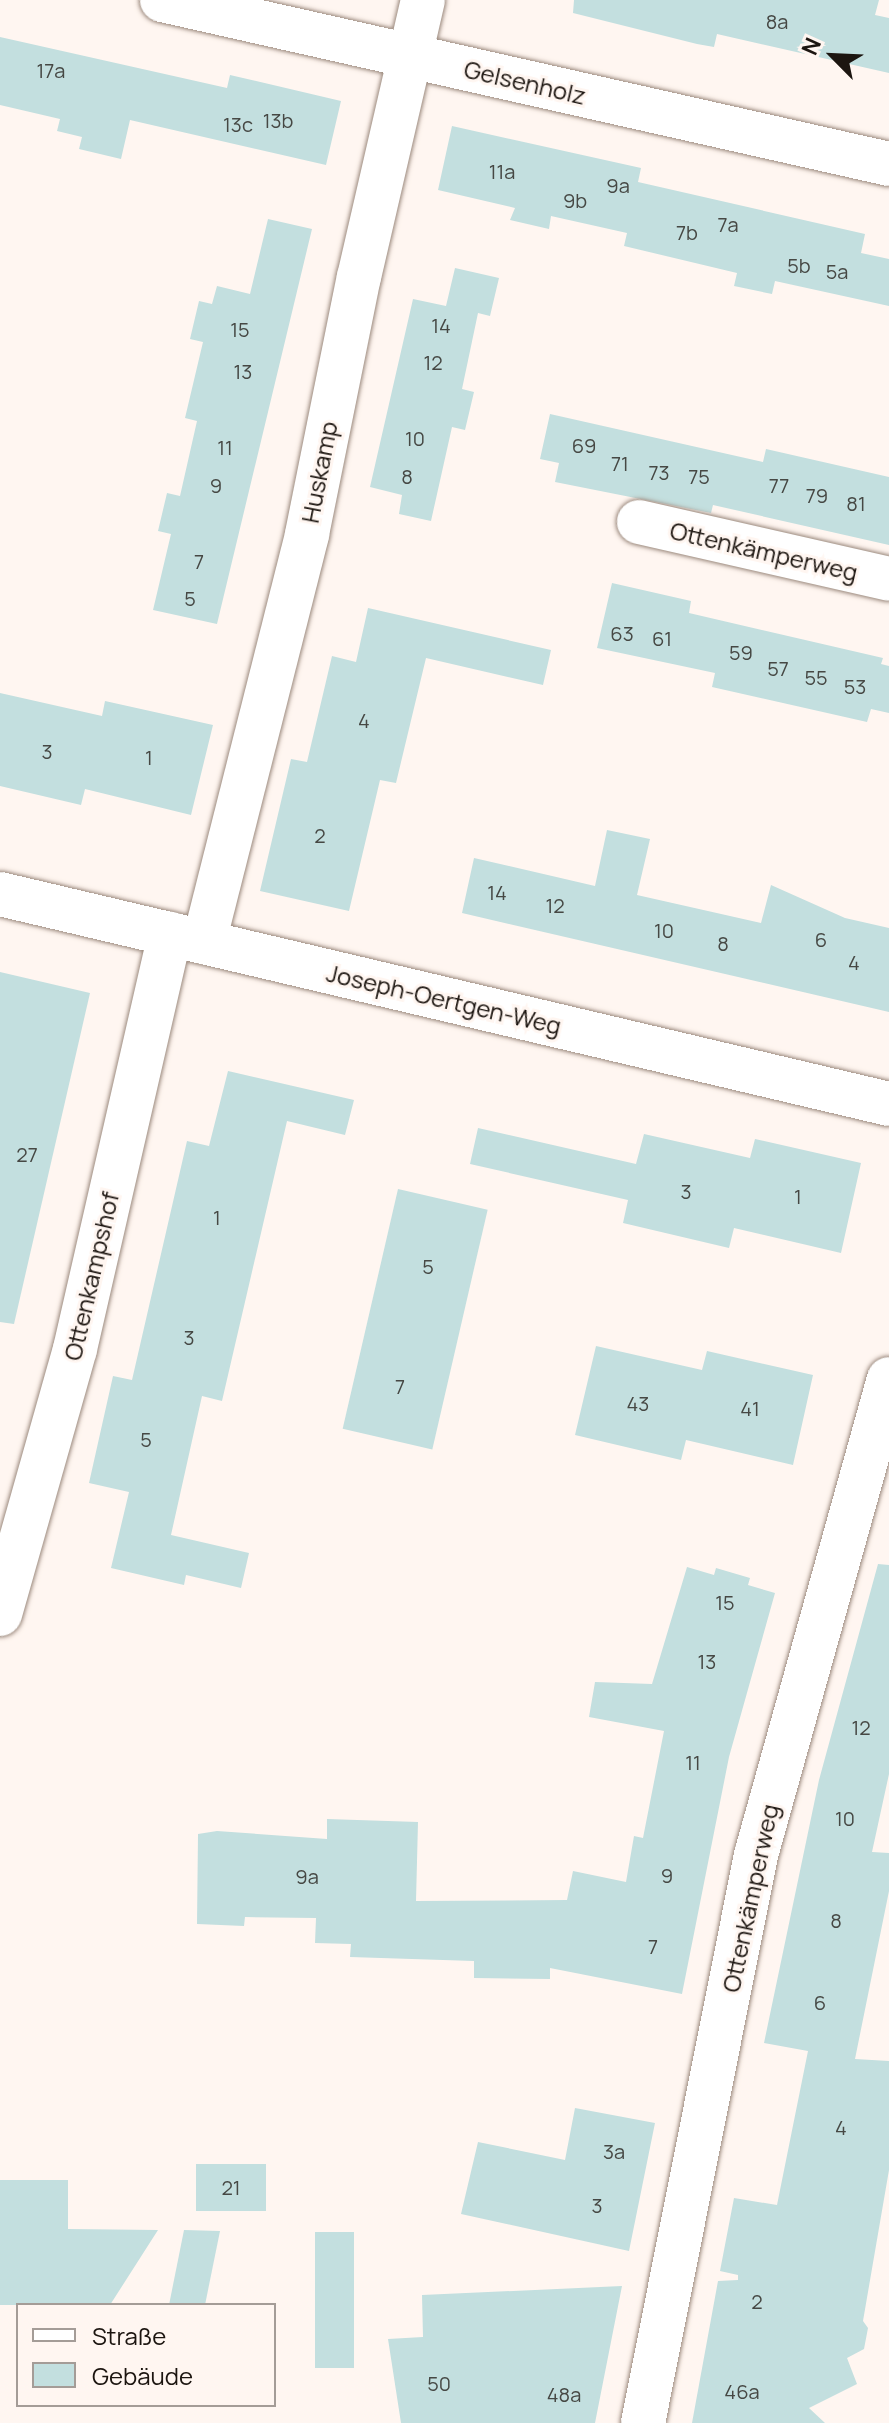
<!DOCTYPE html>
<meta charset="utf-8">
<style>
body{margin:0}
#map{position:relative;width:889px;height:2423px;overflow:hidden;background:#fff6f1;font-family:Manrope,sans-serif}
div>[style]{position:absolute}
.building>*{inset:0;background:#c3dfdf;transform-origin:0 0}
.roads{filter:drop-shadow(0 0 2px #9c8a7e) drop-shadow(0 0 2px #9c8a7e)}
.minor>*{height:44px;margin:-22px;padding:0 22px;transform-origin:22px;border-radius:22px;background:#fff}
span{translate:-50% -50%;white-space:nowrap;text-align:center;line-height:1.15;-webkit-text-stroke:6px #fff6f1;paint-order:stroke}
.number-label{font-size:20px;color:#464844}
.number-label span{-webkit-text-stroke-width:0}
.street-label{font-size:24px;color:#1c1510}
.legend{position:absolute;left:16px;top:2303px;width:260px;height:104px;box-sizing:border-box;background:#fff6f1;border:2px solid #a49c97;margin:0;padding:10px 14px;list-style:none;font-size:24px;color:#1c1510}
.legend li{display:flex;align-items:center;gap:16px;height:40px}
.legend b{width:40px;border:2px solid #a49c97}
.north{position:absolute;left:793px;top:16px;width:80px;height:80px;-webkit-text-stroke:6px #fff6f1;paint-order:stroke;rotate:294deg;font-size:22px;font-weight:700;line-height:32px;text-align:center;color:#1c1510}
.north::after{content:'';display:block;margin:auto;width:28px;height:36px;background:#1c1510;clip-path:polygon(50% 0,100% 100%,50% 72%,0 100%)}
</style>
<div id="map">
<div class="building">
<div style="clip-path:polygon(574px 0,879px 0,875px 15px,889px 18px,889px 73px,717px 34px,714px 47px,697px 44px,573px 13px)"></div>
<div style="clip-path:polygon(0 37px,227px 88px,230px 75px,341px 101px,326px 165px,130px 120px,121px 159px,79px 149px,82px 137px,57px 131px,60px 119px,0 105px)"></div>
<div style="clip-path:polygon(452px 126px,641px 168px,638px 182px,865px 234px,861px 253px,889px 259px,889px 306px,775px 281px,772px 294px,734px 286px,737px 273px,624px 246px,627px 233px,551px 216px,549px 229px,510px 220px,515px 208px,438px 190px)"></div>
<div style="clip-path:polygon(268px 219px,312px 229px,217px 624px,153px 610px,171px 534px,158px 531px,167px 493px,180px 496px,197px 421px,185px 418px,203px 342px,190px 339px,199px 301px,212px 304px,217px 286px,250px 294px)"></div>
<div style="clip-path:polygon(455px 268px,499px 278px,490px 316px,478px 313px,462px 389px,474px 392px,465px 430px,452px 427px,431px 521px,399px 514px,402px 495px,370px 487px,413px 299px,446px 306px)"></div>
<div style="clip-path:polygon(550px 414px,763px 462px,766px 449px,889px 477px,889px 545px,713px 505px,711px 513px,555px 482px,559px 463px,540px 459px)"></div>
<div style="clip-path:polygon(612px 583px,691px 601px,689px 613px,883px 658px,881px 664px,889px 666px,889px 713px,871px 709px,867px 722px,712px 687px,715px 673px,597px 648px)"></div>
<div style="clip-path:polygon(368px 608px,551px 650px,543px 685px,426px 658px,396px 783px,380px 780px,349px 911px,260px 891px,291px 759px,307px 762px,332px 656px,356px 662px)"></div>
<div style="clip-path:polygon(0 693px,102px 716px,105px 701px,213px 725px,191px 815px,85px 789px,81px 805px,0 786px)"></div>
<div style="clip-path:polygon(607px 830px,650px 839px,637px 895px,761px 923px,771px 885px,845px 918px,889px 928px,889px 1012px,462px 913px,474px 858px,595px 886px)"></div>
<div style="clip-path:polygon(0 972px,90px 993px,14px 1324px,0 1322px)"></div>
<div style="clip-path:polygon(228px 1071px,354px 1100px,345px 1135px,287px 1121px,222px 1401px,202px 1396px,171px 1535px,249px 1553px,241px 1588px,186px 1575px,184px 1585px,111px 1568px,129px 1492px,89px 1483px,113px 1376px,132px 1380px,187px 1141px,209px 1146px)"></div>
<div style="clip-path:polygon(478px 1128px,636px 1164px,644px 1134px,750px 1158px,755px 1139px,861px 1163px,841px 1253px,734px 1228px,729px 1248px,623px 1223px,628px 1200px,470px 1164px)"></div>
<div style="left:398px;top:1189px;width:92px;height:246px;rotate:13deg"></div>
<div style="clip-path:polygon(596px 1346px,702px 1370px,707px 1351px,813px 1375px,793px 1465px,686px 1440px,681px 1460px,575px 1435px)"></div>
<div style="clip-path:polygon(878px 1564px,889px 1565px,889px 1774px,872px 1852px,889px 1853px,889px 1891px,855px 2059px,889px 2061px,889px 2170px,863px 2321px,868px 2328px,864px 2349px,847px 2358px,857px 2384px,809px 2408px,825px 2423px,692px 2423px,718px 2281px,738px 2280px,738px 2275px,720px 2271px,734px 2198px,777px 2205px,808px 2051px,764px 2043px,819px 1780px)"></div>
<div style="clip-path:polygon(687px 1567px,714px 1575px,716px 1568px,750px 1578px,748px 1585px,775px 1593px,729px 1757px,682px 1994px,550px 1968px,550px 1979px,474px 1978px,474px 1961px,350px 1957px,351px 1944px,315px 1943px,316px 1918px,245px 1917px,244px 1926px,197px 1924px,198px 1834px,217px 1831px,327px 1839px,327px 1819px,418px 1822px,416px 1901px,567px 1900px,573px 1871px,626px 1882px,634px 1836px,643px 1838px,664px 1731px,589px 1717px,595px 1682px,652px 1684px)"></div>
<div style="clip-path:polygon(575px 2108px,655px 2123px,629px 2251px,461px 2214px,478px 2142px,565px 2160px)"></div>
<div style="left:196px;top:2164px;width:70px;height:47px"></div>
<div style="clip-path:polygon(0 2180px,68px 2180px,68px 2229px,158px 2230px,110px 2305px,0 2305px)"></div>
<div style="clip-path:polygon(184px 2230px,220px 2231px,205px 2305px,169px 2305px)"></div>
<div style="left:315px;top:2232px;width:39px;height:136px"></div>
<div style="clip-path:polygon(622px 2286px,595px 2423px,401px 2423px,388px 2339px,423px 2337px,422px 2295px)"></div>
</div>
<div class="roads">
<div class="minor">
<div style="left:162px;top:0;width:745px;rotate:12.71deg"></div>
<div style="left:639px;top:522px;width:256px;rotate:12.8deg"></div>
<div style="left:0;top:894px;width:913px;rotate:13.29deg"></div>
<div style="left:204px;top:942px;width:421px;rotate:-75.8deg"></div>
<div style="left:307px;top:534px;width:262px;rotate:-78.6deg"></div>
<div style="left:359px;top:277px;width:284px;rotate:-77deg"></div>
<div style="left:0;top:1614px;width:275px;rotate:-74.2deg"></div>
<div style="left:75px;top:1349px;width:426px;rotate:-77.1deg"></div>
<div style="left:643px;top:2423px;width:579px;rotate:-78.75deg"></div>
<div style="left:756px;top:1855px;width:494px;rotate:-74.4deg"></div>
</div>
</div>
<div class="number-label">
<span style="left:777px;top:21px">8a</span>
<span style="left:51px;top:70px">17a</span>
<span style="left:278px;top:120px">13b</span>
<span style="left:238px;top:124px">13c</span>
<span style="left:502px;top:171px">11a</span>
<span style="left:618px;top:185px">9a</span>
<span style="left:575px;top:200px">9b</span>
<span style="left:728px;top:224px">7a</span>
<span style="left:687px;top:232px">7b</span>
<span style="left:799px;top:265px">5b</span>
<span style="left:837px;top:271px">5a</span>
<span style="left:441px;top:325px">14</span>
<span style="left:240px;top:329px">15</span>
<span style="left:433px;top:362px">12</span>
<span style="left:243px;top:371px">13</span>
<span style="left:415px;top:438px">10</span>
<span style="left:584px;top:445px">69</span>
<span style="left:225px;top:447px">11</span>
<span style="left:620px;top:463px">71</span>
<span style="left:659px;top:472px">73</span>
<span style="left:407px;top:476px">8</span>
<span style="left:699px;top:476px">75</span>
<span style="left:216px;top:485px">9</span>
<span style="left:779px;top:485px">77</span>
<span style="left:817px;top:495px">79</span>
<span style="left:856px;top:503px">81</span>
<span style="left:199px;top:561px">7</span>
<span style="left:190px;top:598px">5</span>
<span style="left:622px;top:633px">63</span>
<span style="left:662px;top:638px">61</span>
<span style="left:741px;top:652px">59</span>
<span style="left:778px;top:668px">57</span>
<span style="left:816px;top:677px">55</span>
<span style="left:855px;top:686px">53</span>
<span style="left:364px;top:720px">4</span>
<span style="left:47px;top:751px">3</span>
<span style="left:149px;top:757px">1</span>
<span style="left:320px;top:835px">2</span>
<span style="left:497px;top:892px">14</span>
<span style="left:555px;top:905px">12</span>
<span style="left:664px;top:930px">10</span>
<span style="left:821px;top:939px">6</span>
<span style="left:723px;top:943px">8</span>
<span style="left:854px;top:962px">4</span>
<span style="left:27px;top:1154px">27</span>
<span style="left:686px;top:1191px">3</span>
<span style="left:798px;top:1196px">1</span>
<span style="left:217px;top:1217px">1</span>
<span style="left:428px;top:1266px">5</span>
<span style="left:189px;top:1337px">3</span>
<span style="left:400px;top:1386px">7</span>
<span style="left:638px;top:1403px">43</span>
<span style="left:750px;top:1408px">41</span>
<span style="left:146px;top:1439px">5</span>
<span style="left:725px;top:1602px">15</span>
<span style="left:707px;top:1661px">13</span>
<span style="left:861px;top:1727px">12</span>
<span style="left:693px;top:1762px">11</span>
<span style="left:845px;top:1818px">10</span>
<span style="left:667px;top:1875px">9</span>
<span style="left:307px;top:1876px">9a</span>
<span style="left:836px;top:1920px">8</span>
<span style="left:653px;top:1946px">7</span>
<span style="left:820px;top:2002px">6</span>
<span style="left:841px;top:2127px">4</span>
<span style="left:614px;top:2151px">3a</span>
<span style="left:231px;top:2187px">21</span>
<span style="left:597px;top:2205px">3</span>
<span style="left:757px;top:2301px">2</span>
<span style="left:439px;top:2383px">50</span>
<span style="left:742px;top:2391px">46a</span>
<span style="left:564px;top:2394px">48a</span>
</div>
<div class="street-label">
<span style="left:525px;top:82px;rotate:13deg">Gelsenholz</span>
<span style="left:319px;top:472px;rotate:-79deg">Huskamp</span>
<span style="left:764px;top:551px;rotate:13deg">Ottenkämperweg</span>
<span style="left:444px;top:999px;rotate:13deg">Joseph-Oertgen-Weg</span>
<span style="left:91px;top:1276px;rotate:-77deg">Ottenkampshof</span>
<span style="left:750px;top:1898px;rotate:-78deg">Ottenkämperweg</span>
</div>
<ul class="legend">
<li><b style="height:10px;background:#fff"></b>Straße</li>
<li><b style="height:22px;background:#c3dfdf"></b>Gebäude</li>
</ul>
<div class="north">N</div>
</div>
